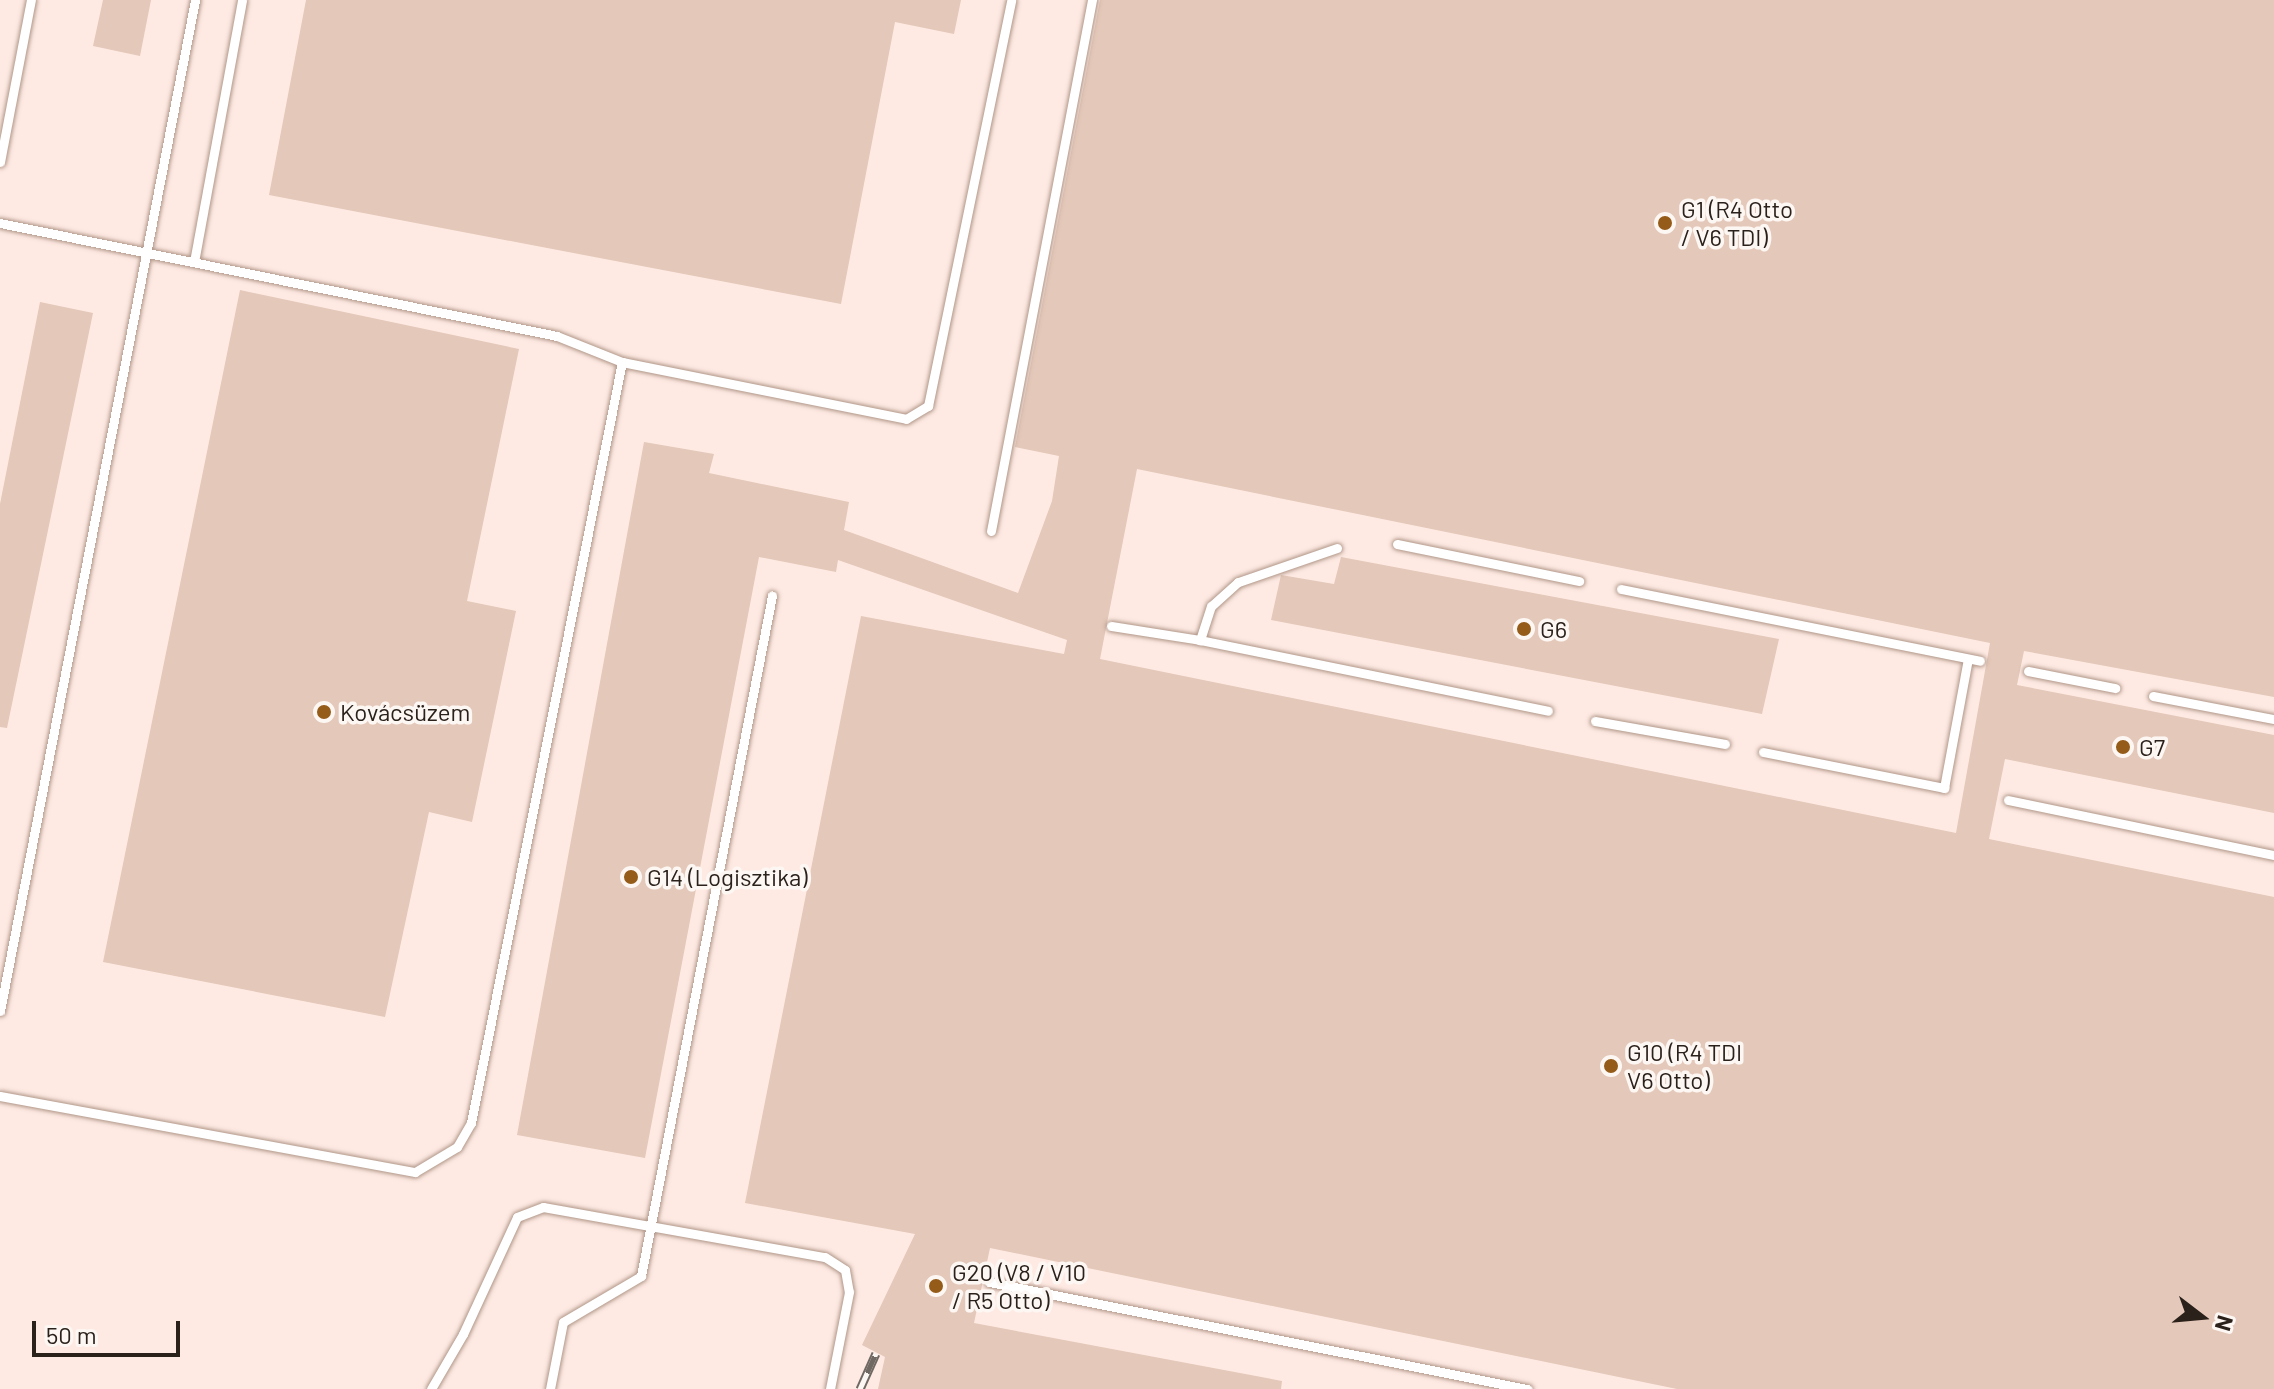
<!DOCTYPE html>
<meta charset="utf-8">
<style>
body{margin:0}
#map{position:relative;width:2274px;height:1389px;overflow:hidden;background:#fdf7f4;font-family:Barlow,sans-serif}
div>[style]{position:absolute}
.industrial>*{inset:0;background:#feeae3;transform-origin:0 0}
.building>*{inset:0;background:#e4c8b9}
.roads{filter:drop-shadow(0 0 2px #b09688) drop-shadow(0 0 2px #b09688)}
.lane>*{height:9px;margin:-4.5px;padding:0 4.5px;transform-origin:4.5px;border-radius:4.5px;background:#fff}
.rail>*{height:9px;margin-top:-4.5px;transform-origin:0;background:repeating-linear-gradient(90deg,#fdf7f4 0 18px,#706863 0 36px);box-sizing:border-box;border-block:2px solid #706863}
.dots>*{width:22px;height:22px;translate:-50% -50%;box-sizing:border-box;border:4px solid #fdf7f4;border-radius:50%}
span{translate:-50% -50%;white-space:nowrap;text-align:center;line-height:1.15;-webkit-text-stroke:7px #fdf7f4;paint-order:stroke}
.poi-label{font-size:24px;color:#2b211b}
.left{translate:0 -50%;text-align:left}
.north{position:absolute;left:2162px;top:1277px;width:80px;height:80px;-webkit-text-stroke:6px #fdf7f4;paint-order:stroke;rotate:106deg;font-size:22px;font-weight:700;line-height:32px;text-align:center;color:#2b211b}
.north::after{content:'';display:block;margin:auto;width:28px;height:36px;background:#2b211b;clip-path:polygon(50% 0,100% 100%,50% 72%,0 100%)}
.scale{position:absolute;left:32px;top:1321px;width:148px;height:36px;box-sizing:border-box;border:4px solid #2b211b;border-top:0;padding-left:10px;font-size:24px;line-height:28px;white-space:nowrap;color:#2b211b;-webkit-text-stroke:6px #fdf7f4;paint-order:stroke}
</style>
<div id="map">
<div class="industrial">
<div style="left:0;top:0;width:2274px;height:1389px"></div>
</div>
<div class="building">
<div style="clip-path:polygon(103px 0,151px 0,140px 56px,93px 46px)"></div>
<div style="clip-path:polygon(306px 0,961px 0,954px 34px,895px 22px,841px 304px,269px 195px)"></div>
<div style="clip-path:polygon(evenodd,1100px 0,2274px 0,2274px 697px,2024px 651px,2017px 685px,2274px 735px,2274px 813px,2005px 759px,1989px 839px,2274px 897px,2274px 1389px,1677px 1389px,990px 1248px,974px 1323px,1282px 1381px,1281px 1389px,878px 1389px,885px 1357px,862px 1345px,915px 1234px,745px 1203px,861px 616px,1064px 654px,1067px 640px,838px 560px,836px 572px,759px 557px,645px 1158px,517px 1135px,644px 442px,714px 454px,709px 473px,849px 502px,844px 530px,1018px 593px,1052px 501px,1059px 456px,1015px 447px,1100px 0,1137px 469px,1990px 643px,1956px 833px,1100px 659px,1137px 469px)"></div>
<div style="clip-path:polygon(240px 290px,519px 349px,467px 601px,516px 611px,472px 822px,429px 812px,385px 1017px,103px 962px)"></div>
<div style="clip-path:polygon(40px 302px,93px 313px,7px 728px,0 727px,0 504px)"></div>
<div style="clip-path:polygon(1341px 557px,1779px 639px,1762px 714px,1271px 620px,1281px 575px,1334px 584px)"></div>
</div>
<div class="roads">
<div class="lane">
<div style="left:0;top:162px;width:165px;rotate:-79.2deg"></div>
<div style="left:0;top:223px;width:568px;rotate:11.47deg"></div>
<div style="left:557px;top:336px;width:70px;rotate:21.8deg"></div>
<div style="left:622px;top:362px;width:290px;rotate:11.3deg"></div>
<div style="left:906px;top:419px;width:26px;rotate:-31deg"></div>
<div style="left:928px;top:406px;width:414px;rotate:-78.4deg"></div>
<div style="left:194px;top:262px;width:266px;rotate:-79.6deg"></div>
<div style="left:991px;top:531px;width:541px;rotate:-79.23deg"></div>
<div style="left:1397px;top:544px;width:186px;rotate:11.5deg"></div>
<div style="left:1337px;top:548px;width:105px;rotate:161deg"></div>
<div style="left:1238px;top:582px;width:36px;rotate:138deg"></div>
<div style="left:1211px;top:606px;width:36px;rotate:108deg"></div>
<div style="left:1200px;top:640px;width:355px;rotate:11.5deg"></div>
<div style="left:1621px;top:589px;width:366px;rotate:11.3deg"></div>
<div style="left:1111px;top:626px;width:90px;rotate:8.9deg"></div>
<div style="left:2028px;top:671px;width:89px;rotate:11.1deg"></div>
<div style="left:2153px;top:696px;width:123px;rotate:10.8deg"></div>
<div style="left:1595px;top:721px;width:132px;rotate:10deg"></div>
<div style="left:1763px;top:752px;width:185px;rotate:11.2deg"></div>
<div style="left:1944px;top:788px;width:131px;rotate:-79.5deg"></div>
<div style="left:2008px;top:800px;width:272px;rotate:11.7deg"></div>
<div style="left:0;top:1011px;width:1030px;rotate:-79.08deg"></div>
<div style="left:0;top:1096px;width:422px;rotate:10.4deg"></div>
<div style="left:415px;top:1172px;width:49px;rotate:-30.8deg"></div>
<div style="left:457px;top:1147px;width:28px;rotate:-60deg"></div>
<div style="left:471px;top:1123px;width:776px;rotate:-78.78deg"></div>
<div style="left:989px;top:1282px;width:549px;rotate:11.25deg"></div>
<div style="left:431px;top:1389px;width:64px;rotate:-59.8deg"></div>
<div style="left:463px;top:1334px;width:129px;rotate:-65.2deg"></div>
<div style="left:517px;top:1217px;width:28px;rotate:-21deg"></div>
<div style="left:543px;top:1207px;width:286px;rotate:10.1deg"></div>
<div style="left:825px;top:1257px;width:24px;rotate:33deg"></div>
<div style="left:845px;top:1270px;width:22px;rotate:80deg"></div>
<div style="left:849px;top:1292px;width:99px;rotate:101.1deg"></div>
<div style="left:550px;top:1389px;width:68px;rotate:-79deg"></div>
<div style="left:563px;top:1322px;width:91px;rotate:-30.5deg"></div>
<div style="left:641px;top:1276px;width:693px;rotate:-79.1deg"></div>
</div>
</div>
<div class="rail">
<div style="left:860px;top:1389px;width:39px;rotate:-66deg"></div>
</div>
<div class="dots">
<div style="left:1665px;top:223px;background:#955b19"></div>
<div style="left:1524px;top:629px;background:#955b19"></div>
<div style="left:324px;top:712px;background:#955b19"></div>
<div style="left:2123px;top:747px;background:#955b19"></div>
<div style="left:631px;top:877px;background:#955b19"></div>
<div style="left:1611px;top:1066px;background:#955b19"></div>
<div style="left:936px;top:1286px;background:#955b19"></div>
</div>
<div class="poi-label">
<span class="left" style="left:1681px;top:223px">G1 (R4 Otto<br>/ V6 TDI)</span>
<span class="left" style="left:1540px;top:629px">G6</span>
<span class="left" style="left:340px;top:712px">Kovácsüzem</span>
<span class="left" style="left:2139px;top:747px">G7</span>
<span class="left" style="left:647px;top:877px">G14 (Logisztika)</span>
<span class="left" style="left:1627px;top:1066px">G10 (R4 TDI<br>V6 Otto)</span>
<span class="left" style="left:952px;top:1286px">G20 (V8 / V10<br>/ R5 Otto)</span>
</div>
<div class="north">N</div>
<div class="scale">50 m</div>
</div>
